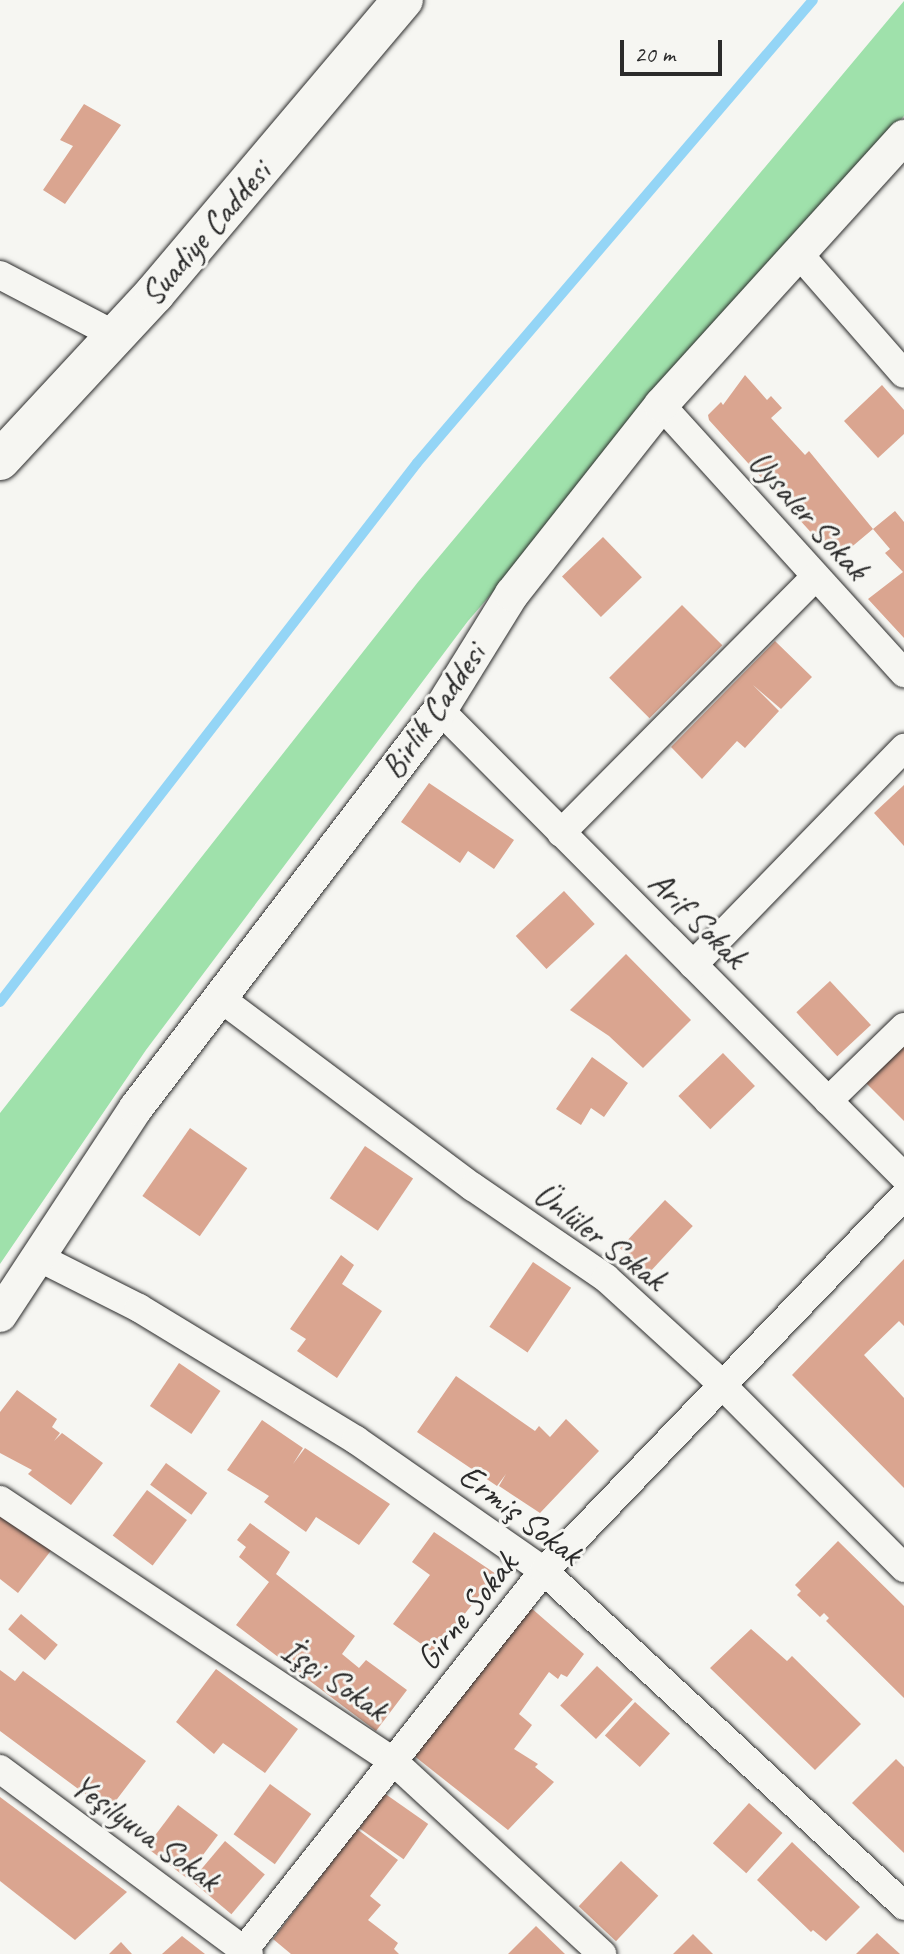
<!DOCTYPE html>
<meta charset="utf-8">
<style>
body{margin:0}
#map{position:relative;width:904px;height:1954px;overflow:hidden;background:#f6f6f2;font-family:Caveat,sans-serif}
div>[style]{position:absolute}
.green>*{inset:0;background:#9fe1ab}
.stream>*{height:10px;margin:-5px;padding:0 5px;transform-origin:5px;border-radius:5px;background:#94d5f6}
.building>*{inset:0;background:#daa590;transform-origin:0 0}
.roads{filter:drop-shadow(0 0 2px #2b2b2b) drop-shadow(0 0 2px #2b2b2b)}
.minor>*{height:28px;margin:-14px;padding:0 14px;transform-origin:14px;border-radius:14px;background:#f6f6f2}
.tertiary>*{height:34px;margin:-17px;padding:0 17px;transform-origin:17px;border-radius:17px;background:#f6f6f2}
.secondary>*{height:40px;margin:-20px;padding:0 20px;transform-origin:20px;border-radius:20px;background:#f6f6f2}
span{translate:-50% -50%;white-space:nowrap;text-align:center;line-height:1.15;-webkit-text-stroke:6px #f6f6f2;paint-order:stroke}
.street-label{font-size:34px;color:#2b2b2b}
.scale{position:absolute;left:620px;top:40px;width:102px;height:36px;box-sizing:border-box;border:4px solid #2b2b2b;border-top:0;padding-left:10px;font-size:24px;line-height:28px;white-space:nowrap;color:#2b2b2b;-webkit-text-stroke:6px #f6f6f2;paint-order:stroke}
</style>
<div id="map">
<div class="green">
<div style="clip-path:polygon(904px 1px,904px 116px,468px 621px,146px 1050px,0 1264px,0 1113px,418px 582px)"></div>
</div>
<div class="stream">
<div style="left:0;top:1002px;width:681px;rotate:-52.27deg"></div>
<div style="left:417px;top:463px;width:609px;rotate:-49.46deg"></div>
</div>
<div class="building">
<div style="clip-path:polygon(84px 104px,121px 125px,65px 204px,43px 190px,73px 146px,60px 140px)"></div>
<div style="clip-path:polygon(745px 375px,767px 400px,771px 396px,782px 408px,771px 418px,805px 455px,809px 451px,873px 529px,895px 511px,904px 522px,904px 638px,868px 599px,903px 572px,885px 553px,890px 549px,873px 529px,836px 560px,709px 420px,708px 415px,721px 402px,723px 405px)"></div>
<div style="clip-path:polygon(882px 385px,904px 410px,904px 434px,878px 458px,844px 421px)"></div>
<div style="left:603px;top:537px;width:56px;height:57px;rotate:46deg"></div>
<div style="left:682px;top:605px;width:57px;height:103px;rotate:45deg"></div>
<div style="clip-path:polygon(775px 641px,812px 677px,781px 709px,753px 685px,779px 711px,745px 748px,737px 741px,702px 779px,671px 747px)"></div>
<div style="clip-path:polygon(429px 783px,514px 840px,494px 869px,468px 851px,460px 863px,401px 822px)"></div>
<div style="clip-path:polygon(904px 785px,904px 846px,874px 813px)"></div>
<div style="left:564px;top:891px;width:45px;height:66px;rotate:47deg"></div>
<div style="clip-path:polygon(626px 954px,691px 1020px,643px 1068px,609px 1036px,570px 1010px)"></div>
<div style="left:830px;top:981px;width:60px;height:46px;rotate:47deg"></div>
<div style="clip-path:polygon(904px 1041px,904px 1121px,862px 1079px)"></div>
<div style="left:723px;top:1053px;width:46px;height:62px;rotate:46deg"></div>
<div style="clip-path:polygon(592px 1057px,628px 1083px,604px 1117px,591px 1108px,581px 1125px,556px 1109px)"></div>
<div style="left:190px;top:1128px;width:70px;height:83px;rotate:35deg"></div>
<div style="left:365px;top:1146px;width:58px;height:63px;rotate:34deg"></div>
<div style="left:665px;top:1200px;width:38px;height:66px;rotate:43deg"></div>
<div style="clip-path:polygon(341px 1255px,354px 1265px,342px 1284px,382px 1311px,337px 1378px,297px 1351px,306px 1339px,290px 1329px)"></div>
<div style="clip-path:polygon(904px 1259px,904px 1326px,899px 1321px,864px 1355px,904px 1398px,904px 1488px,792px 1375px)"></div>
<div style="left:533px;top:1262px;width:46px;height:78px;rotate:34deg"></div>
<div style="left:179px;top:1363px;width:50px;height:52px;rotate:34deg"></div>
<div style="clip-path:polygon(456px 1376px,535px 1431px,539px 1426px,550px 1437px,566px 1419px,599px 1451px,540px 1513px,499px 1486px,506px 1474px,497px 1486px,417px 1432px)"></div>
<div style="clip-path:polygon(17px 1390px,57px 1419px,52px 1427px,60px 1433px,54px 1441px,62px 1433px,103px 1463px,71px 1505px,28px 1474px,32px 1470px,0 1453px,0 1412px)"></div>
<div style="clip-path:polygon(262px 1420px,303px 1448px,293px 1464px,305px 1448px,390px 1504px,359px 1545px,316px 1517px,306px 1532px,264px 1502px,269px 1496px,227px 1470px)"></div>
<div style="left:166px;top:1463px;width:51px;height:27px;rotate:36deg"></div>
<div style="left:147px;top:1490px;width:50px;height:57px;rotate:37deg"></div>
<div style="clip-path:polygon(0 1509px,53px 1548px,18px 1593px,0 1579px)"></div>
<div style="clip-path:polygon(250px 1523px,290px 1552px,276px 1574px,355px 1636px,342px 1654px,359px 1668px,366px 1660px,407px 1690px,376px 1731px,236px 1625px,269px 1582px,239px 1557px,246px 1547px,237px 1540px)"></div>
<div style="clip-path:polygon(434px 1532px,496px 1574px,434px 1653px,393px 1624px,430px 1575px,412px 1562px)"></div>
<div style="clip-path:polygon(838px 1541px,904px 1606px,904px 1698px,826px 1621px,829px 1618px,824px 1613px,820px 1617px,797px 1595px,801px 1591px,795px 1585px)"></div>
<div style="clip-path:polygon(530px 1607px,584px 1654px,567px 1677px,561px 1674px,558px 1679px,549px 1672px,519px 1714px,532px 1725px,514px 1749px,538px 1764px,535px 1767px,554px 1782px,508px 1830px,413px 1755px)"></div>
<div style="left:21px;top:1614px;width:48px;height:20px;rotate:40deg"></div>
<div style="clip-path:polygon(751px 1629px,787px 1661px,792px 1656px,861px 1724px,815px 1770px,710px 1668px)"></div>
<div style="left:597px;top:1666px;width:49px;height:54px;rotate:43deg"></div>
<div style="clip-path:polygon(216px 1669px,298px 1729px,265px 1773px,223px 1743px,214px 1754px,176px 1722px)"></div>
<div style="clip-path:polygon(0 1670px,15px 1681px,23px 1671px,146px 1761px,108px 1811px,0 1731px)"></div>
<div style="left:635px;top:1702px;width:47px;height:45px;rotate:42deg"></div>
<div style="clip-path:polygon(896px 1759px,904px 1767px,904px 1853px,852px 1803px)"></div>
<div style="left:270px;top:1784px;width:51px;height:62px;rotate:36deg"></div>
<div style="left:384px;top:1793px;width:54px;height:43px;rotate:35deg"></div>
<div style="clip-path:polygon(0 1797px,127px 1892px,75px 1940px,0 1881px)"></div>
<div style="left:749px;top:1803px;width:45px;height:54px;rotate:42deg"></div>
<div style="left:178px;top:1805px;width:50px;height:53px;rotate:37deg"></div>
<div style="clip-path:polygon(357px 1829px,398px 1860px,370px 1896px,381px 1905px,368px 1920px,398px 1943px,394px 1949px,399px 1954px,291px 1954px,273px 1939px)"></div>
<div style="left:225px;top:1841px;width:52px;height:52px;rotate:40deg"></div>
<div style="clip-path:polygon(792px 1842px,860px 1907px,826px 1941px,813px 1930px,811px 1932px,757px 1880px)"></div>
<div style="left:621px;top:1861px;width:51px;height:62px;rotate:43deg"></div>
<div style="clip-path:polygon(536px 1926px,565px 1954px,508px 1954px)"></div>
<div style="clip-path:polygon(877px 1933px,900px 1954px,856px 1954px)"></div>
<div style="clip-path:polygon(693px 1934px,713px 1954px,673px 1954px)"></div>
<div style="clip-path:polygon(182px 1936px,205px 1954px,162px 1954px)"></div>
<div style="clip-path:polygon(121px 1942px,132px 1954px,109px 1954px)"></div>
</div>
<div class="roads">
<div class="minor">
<div style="left:799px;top:254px;width:159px;rotate:48.8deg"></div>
<div style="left:0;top:275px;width:130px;rotate:27.6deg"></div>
<div style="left:661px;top:405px;width:362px;rotate:47.8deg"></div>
<div style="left:440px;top:710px;width:658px;rotate:45.18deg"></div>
<div style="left:561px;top:833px;width:361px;rotate:-45.2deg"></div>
<div style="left:693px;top:965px;width:303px;rotate:-45.8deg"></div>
<div style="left:220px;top:998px;width:316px;rotate:36.8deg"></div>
<div style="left:473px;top:1187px;width:161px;rotate:34.4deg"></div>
<div style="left:606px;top:1278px;width:142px;rotate:42.4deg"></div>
<div style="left:711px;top:1374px;width:274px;rotate:45.1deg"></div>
<div style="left:828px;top:1101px;width:106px;rotate:-44.2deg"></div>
<div style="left:38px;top:1257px;width:113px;rotate:26.8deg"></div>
<div style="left:139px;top:1308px;width:254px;rotate:31.3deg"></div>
<div style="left:356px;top:1440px;width:229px;rotate:34.9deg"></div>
<div style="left:544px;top:1571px;width:492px;rotate:42.9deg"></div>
<div style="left:0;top:1500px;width:470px;rotate:33.6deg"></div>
<div style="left:392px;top:1760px;width:286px;rotate:42.7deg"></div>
<div style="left:0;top:1769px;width:310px;rotate:36.6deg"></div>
<div style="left:241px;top:1954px;width:488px;rotate:-51.7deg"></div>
<div style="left:544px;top:1571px;width:520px;rotate:-46.17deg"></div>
</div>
<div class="tertiary">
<div style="left:0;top:1315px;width:248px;rotate:-56.7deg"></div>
<div style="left:136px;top:1108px;width:501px;rotate:-52.63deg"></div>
<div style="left:440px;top:710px;width:137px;rotate:-58.2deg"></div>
<div style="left:512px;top:594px;width:241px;rotate:-51.7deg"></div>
<div style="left:661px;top:405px;width:362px;rotate:-47.8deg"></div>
</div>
<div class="secondary">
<div style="left:0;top:460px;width:228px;rotate:-47.1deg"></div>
<div style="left:155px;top:293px;width:384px;rotate:-49.8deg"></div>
</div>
</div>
<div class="street-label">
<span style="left:205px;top:233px;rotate:-49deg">Suadiye Caddesi</span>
<span style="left:809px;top:515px;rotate:48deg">Uysaler Sokak</span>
<span style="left:433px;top:711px;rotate:-55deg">Birlik Caddesi</span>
<span style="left:698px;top:919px;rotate:45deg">Arif Sokak</span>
<span style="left:600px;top:1236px;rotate:37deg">Ünlüler Sokak</span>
<span style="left:521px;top:1514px;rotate:37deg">Ermiş Sokak</span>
<span style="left:466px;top:1611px;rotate:-51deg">Girne Sokak</span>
<span style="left:335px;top:1679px;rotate:34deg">İşçi Sokak</span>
<span style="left:146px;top:1832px;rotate:36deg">Yeşilyuva Sokak</span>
</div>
<div class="scale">20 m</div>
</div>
